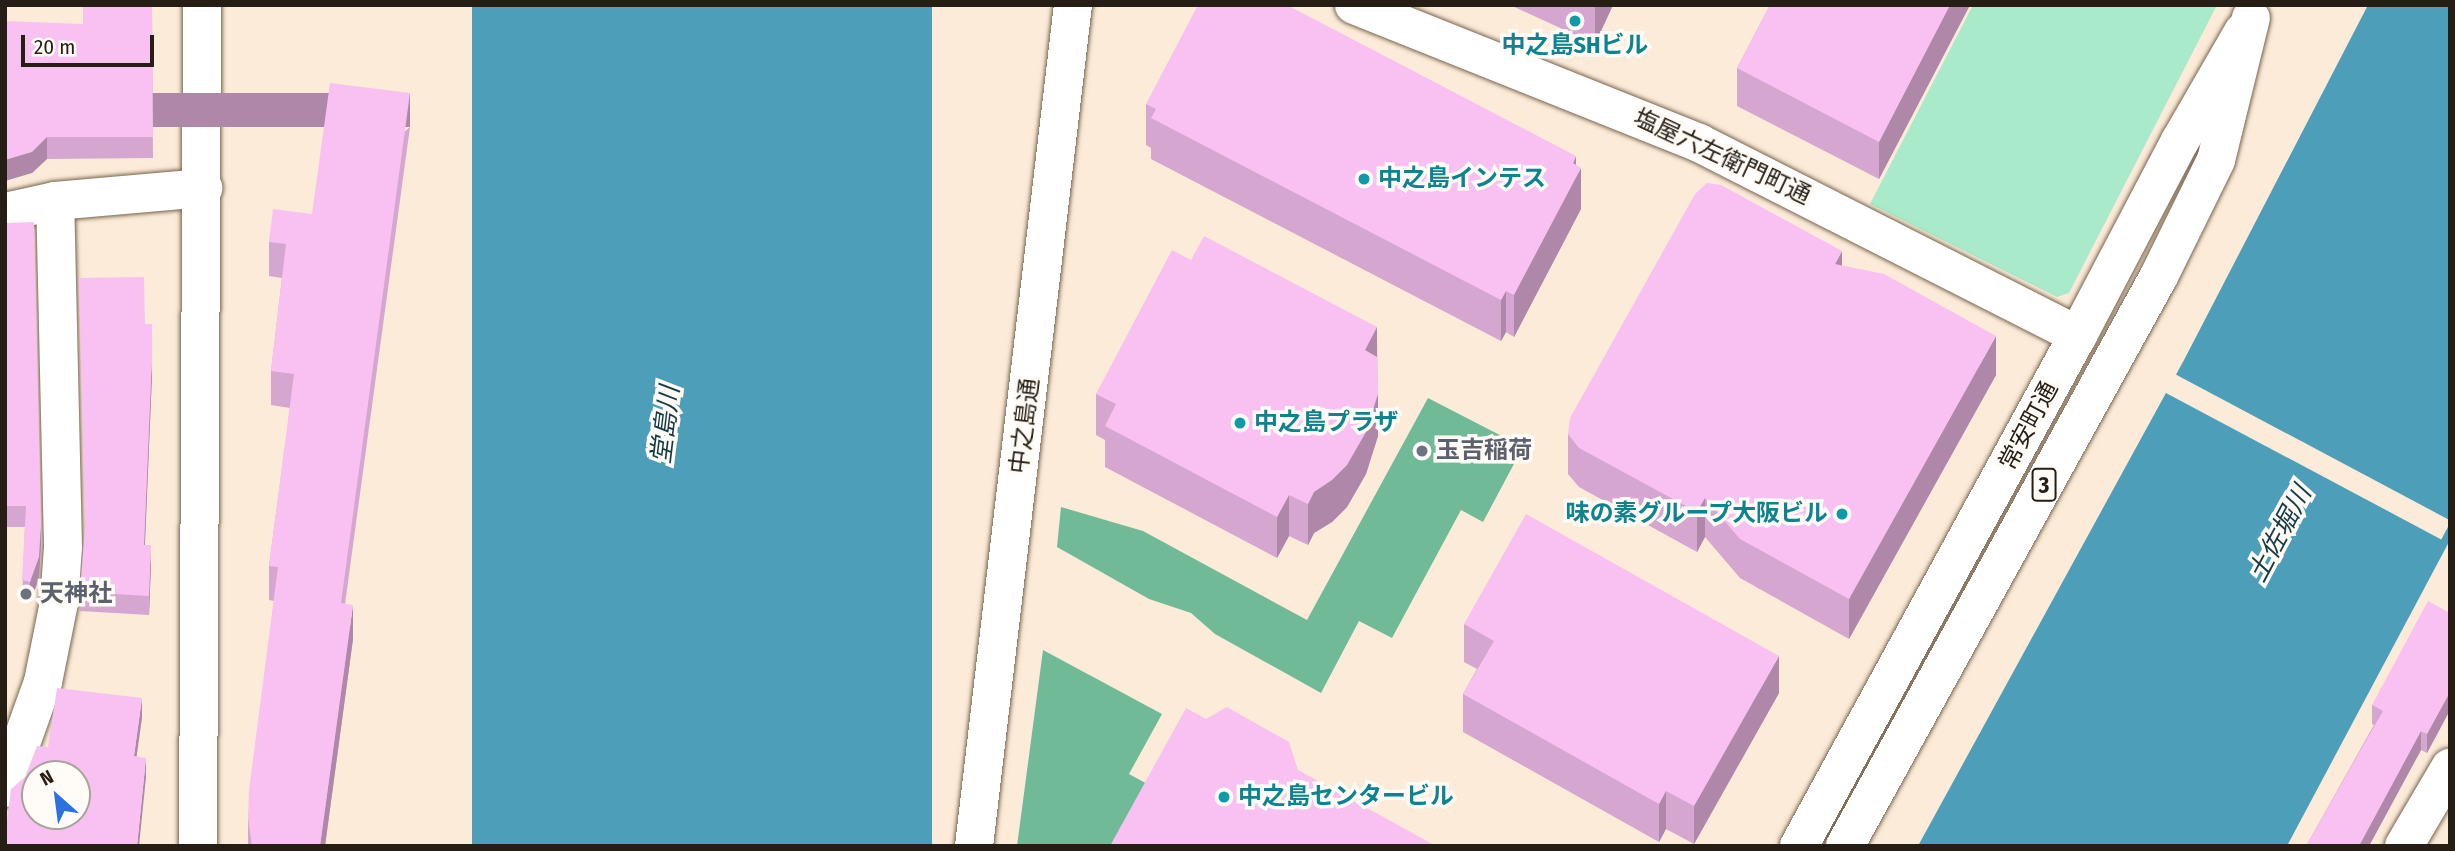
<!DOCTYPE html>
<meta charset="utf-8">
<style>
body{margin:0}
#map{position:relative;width:2455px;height:851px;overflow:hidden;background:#fcebd8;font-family:"Fira Sans Condensed","Noto Sans JP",sans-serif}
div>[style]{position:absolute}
.green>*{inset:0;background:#a8eaca}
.forest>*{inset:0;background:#71ba98}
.water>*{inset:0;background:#4d9eb9;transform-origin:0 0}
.pier>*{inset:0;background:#fcebd8;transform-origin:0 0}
.roads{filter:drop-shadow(0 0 2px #77654f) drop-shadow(0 0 2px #77654f)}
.minor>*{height:38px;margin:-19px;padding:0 19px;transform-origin:19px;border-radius:19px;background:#fff}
.highway>*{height:38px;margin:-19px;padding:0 19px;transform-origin:19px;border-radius:19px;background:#fff}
.wall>*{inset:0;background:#d5a6d0}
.shaded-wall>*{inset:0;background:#ae87a9;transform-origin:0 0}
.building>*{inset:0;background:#f8c1f2}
.dots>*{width:19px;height:19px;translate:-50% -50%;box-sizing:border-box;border:4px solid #fffbf6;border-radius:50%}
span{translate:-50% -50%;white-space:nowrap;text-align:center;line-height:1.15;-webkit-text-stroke:7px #fffbf6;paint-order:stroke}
.shield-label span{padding:2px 5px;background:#fffbf6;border:2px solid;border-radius:5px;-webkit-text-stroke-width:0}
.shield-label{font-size:23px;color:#261e15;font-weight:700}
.culture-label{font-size:24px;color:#0d838f;font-weight:700}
.left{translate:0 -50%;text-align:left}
.right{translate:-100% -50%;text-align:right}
.street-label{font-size:24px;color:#261e15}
.worship-label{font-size:24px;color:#5b616d;font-weight:700}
.water-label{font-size:26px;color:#153b47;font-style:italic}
.frame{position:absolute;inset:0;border:7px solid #261e15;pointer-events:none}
.north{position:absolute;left:21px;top:760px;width:70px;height:70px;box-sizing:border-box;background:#fffbf6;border:2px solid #a8a39c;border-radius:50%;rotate:332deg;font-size:19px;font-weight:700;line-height:28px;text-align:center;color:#261e15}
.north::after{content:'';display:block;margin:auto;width:24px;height:32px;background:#2d71de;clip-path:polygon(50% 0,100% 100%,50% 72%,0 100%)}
.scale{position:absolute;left:21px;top:35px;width:133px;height:32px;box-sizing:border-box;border:4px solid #261e15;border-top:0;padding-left:9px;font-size:21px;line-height:24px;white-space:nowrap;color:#261e15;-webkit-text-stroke:5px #fffbf6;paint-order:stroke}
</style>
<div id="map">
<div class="green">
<div style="clip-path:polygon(1973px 5px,2217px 5px,2069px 293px,2057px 297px,1870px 204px)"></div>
</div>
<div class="forest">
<div style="clip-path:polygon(1428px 398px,1523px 447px,1483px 522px,1461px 510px,1392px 638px,1359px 621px,1321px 693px,1215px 634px,1191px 613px,1149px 599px,1057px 547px,1061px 507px,1143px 531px,1307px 620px)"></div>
<div style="clip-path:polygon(1043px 650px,1162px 714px,1129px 774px,1160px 791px,1130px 846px,1017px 846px)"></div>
</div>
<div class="water">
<div style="left:472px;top:5px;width:460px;height:847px"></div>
<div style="clip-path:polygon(2368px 5px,2450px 5px,2450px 540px,2287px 846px,1918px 846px,2184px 360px)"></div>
</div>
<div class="pier">
<div style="left:2173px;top:373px;width:315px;height:21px;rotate:28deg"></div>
</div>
<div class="roads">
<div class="minor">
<div style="left:1354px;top:5px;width:372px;rotate:21.8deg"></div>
<div style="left:1699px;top:143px;width:425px;rotate:26.9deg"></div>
<div style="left:5px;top:212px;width:51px;rotate:-12.4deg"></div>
<div style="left:55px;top:201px;width:149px;rotate:-5deg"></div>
<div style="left:5px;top:788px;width:113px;rotate:-70.3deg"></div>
<div style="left:43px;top:682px;width:81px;rotate:-78.6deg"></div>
<div style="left:59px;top:603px;width:56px;rotate:-85.9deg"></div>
<div style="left:63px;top:547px;width:346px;rotate:-91.3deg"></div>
<div style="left:198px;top:846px;width:841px;rotate:-89.73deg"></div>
<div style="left:974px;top:846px;width:847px;rotate:-83.29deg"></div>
<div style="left:1799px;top:846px;width:582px;rotate:-61.37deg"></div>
<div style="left:2078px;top:335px;width:219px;rotate:-62.3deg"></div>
<div style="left:2180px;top:141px;width:126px;rotate:-60deg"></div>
<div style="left:2404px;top:846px;width:91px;rotate:-59.5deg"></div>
</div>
<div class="highway">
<div style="left:1845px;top:846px;width:651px;rotate:-61.15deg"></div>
<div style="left:2159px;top:276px;width:129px;rotate:-63.8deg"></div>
<div style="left:2216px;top:160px;width:146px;rotate:-76.2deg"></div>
</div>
</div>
<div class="wall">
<div style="clip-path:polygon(152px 5px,153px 158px,47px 159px,32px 173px,83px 24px)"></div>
<div style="clip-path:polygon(1510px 5px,1613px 5px,1595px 44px)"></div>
<div style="clip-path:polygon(1770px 5px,1970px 5px,1879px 179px,1737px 106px,1737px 68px)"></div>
<div style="clip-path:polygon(1146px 104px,1576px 165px,1581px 209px,1514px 337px,1506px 332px,1501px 341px,1151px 159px,1151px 148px,1146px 145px)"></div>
<div style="clip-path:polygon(410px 127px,345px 604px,353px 639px,325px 846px,248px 846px,248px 818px,274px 601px,269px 600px,269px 566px,290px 408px,271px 405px,271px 371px,282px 278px,269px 276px,269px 242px,312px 214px)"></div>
<div style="clip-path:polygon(5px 223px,41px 546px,39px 578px,30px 603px,22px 601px,25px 527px,5px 527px)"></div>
<div style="clip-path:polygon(1191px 260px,1377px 327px,1378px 436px,1366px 474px,1347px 507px,1332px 522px,1314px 533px,1308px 545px,1289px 536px,1277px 558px,1105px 467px,1105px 440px,1096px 435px,1096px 394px)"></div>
<div style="clip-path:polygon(1842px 266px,1996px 375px,1849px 639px,1740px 578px,1705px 537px,1697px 552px,1579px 487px,1568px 474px,1568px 434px)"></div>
<div style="clip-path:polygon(145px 324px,152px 375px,145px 545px,151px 564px,149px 615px,80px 611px,80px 592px)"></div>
<div style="clip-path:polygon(2450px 613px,2450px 710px,2427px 753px,2421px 750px,2369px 846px,2306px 846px,2374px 725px,2372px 724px,2372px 705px)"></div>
<div style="clip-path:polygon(1464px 624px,1779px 693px,1694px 844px,1666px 829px,1659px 842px,1463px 732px,1463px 694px,1477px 669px,1464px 662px)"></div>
</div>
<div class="shaded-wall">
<div style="clip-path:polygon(1596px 5px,1613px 5px,1595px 44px,1595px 6px)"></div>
<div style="clip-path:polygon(1950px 5px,1970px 5px,1879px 179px,1879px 142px)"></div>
<div style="left:410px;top:93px;width:34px;height:515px;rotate:90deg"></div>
<div style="clip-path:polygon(47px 137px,47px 159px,32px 173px,5px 181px,5px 160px)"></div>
<div style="clip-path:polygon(1576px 156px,1576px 177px,1581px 168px,1581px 209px,1514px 337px,1514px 295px)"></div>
<div style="clip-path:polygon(1842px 251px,1842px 290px,1835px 264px)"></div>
<div style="clip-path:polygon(1506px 291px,1506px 332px,1501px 341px,1501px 300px)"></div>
<div style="clip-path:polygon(1377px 327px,1377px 369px,1365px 350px)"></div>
<div style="clip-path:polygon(1996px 336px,1996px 375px,1849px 639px,1849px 599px)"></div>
<div style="clip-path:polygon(152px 356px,152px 375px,144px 564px,144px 545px)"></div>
<div style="clip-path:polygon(1378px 394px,1378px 436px,1366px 474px,1347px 507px,1332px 522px,1314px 533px,1308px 545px,1308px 504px,1314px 492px)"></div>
<div style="clip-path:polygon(1289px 495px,1289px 536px,1277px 558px,1277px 517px)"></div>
<div style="clip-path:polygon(1705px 498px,1705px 537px,1697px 552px,1697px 512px)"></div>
<div style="clip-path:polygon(41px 525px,41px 546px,39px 578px,30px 603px,30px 582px)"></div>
<div style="clip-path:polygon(151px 545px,151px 564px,149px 615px,149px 596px)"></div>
<div style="clip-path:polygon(353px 605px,353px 639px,325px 846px,320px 846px)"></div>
<div style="clip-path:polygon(1779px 656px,1779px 693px,1694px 844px,1694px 806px)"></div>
<div style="clip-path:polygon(2450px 692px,2450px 710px,2427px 753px,2427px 734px)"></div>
<div style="clip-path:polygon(142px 698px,142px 718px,134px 775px,134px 756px)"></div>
<div style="clip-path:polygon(2421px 731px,2421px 750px,2369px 846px,2359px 846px)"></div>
<div style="clip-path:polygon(146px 758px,146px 777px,139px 846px,137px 846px)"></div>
<div style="clip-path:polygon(1666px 791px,1666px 829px,1659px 842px,1659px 804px)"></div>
</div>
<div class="building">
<div style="clip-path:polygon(83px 5px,152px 5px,153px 137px,47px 137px,32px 152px,5px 160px,5px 21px,83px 24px)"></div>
<div style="clip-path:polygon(1198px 5px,1287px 5px,1576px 156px,1573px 163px,1581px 168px,1514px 295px,1506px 291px,1501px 300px,1151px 118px,1156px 109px,1146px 104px)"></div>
<div style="clip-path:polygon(1770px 5px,1950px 5px,1879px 142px,1737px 68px)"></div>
<div style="clip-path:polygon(330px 83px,410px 93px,341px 603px,353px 605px,320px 846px,252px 846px,248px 818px,249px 790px,278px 567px,269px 566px,294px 374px,271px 371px,286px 244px,269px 242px,273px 209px,312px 214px)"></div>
<div style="clip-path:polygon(1707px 183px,1721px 185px,1842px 251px,1835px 264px,1884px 274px,1996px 336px,1849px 599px,1740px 539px,1705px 498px,1697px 512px,1579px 448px,1568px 434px,1570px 418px,1695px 194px)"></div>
<div style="clip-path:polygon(34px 222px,41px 525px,39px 557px,30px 582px,22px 580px,26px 506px,5px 506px,5px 223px)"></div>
<div style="clip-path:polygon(1204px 236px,1377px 327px,1365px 350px,1377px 357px,1378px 394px,1366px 432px,1347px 465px,1332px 480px,1314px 492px,1308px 504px,1289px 495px,1277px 517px,1105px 426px,1116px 404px,1096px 394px,1172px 250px,1191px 260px)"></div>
<div style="clip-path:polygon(144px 277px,145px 324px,152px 324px,152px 356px,144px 545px,151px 545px,149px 596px,80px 592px,85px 527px,79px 278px)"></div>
<div style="clip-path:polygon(1526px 514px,1779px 656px,1694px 806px,1666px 791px,1659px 804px,1463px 694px,1494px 641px,1464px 624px)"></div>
<div style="clip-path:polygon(2428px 601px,2450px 613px,2450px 692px,2427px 734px,2421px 731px,2359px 846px,2306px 846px,2383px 711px,2372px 705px)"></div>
<div style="clip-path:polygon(evenodd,57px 688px,142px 698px,134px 756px,146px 758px,137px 846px,5px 846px,5px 835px,11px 789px,25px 777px,37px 746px,48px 747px,57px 688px,35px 774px,77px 774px,77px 816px,35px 816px,35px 774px)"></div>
<div style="clip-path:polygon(1227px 707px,1289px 742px,1298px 770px,1436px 846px,1110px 846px,1186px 708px,1206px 719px)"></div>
</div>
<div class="dots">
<div style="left:1575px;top:21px;background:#0f9aa8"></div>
<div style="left:1364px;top:179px;background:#0f9aa8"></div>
<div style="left:1240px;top:423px;background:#0f9aa8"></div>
<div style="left:1422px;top:451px;background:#6b7280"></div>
<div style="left:1842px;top:514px;background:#0f9aa8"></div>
<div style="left:26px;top:594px;background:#6b7280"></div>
<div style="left:1224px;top:797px;background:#0f9aa8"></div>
</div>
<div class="shield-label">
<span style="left:2044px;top:485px">3</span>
</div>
<div class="culture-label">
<span style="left:1575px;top:46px">中之島SHビル</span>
<span class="left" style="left:1378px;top:179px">中之島インテス</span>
<span class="left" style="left:1254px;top:423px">中之島プラザ</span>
<span class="right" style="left:1828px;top:514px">味の素グループ大阪ビル</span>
<span class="left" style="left:1238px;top:797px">中之島センタービル</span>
</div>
<div class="street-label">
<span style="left:1722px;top:157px;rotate:25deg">塩屋六左衛門町通</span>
<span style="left:1025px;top:426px;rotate:-83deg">中之島通</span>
<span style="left:2029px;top:426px;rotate:-62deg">常安町通</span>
</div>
<div class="worship-label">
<span class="left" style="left:1436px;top:451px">玉吉稲荷</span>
<span class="left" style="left:40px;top:594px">天神社</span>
</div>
<div class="water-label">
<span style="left:666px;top:425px;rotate:-83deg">堂島川</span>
<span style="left:2280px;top:534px;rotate:-62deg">土佐堀川</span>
</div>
<div class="frame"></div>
<div class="north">N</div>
<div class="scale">20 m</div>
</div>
